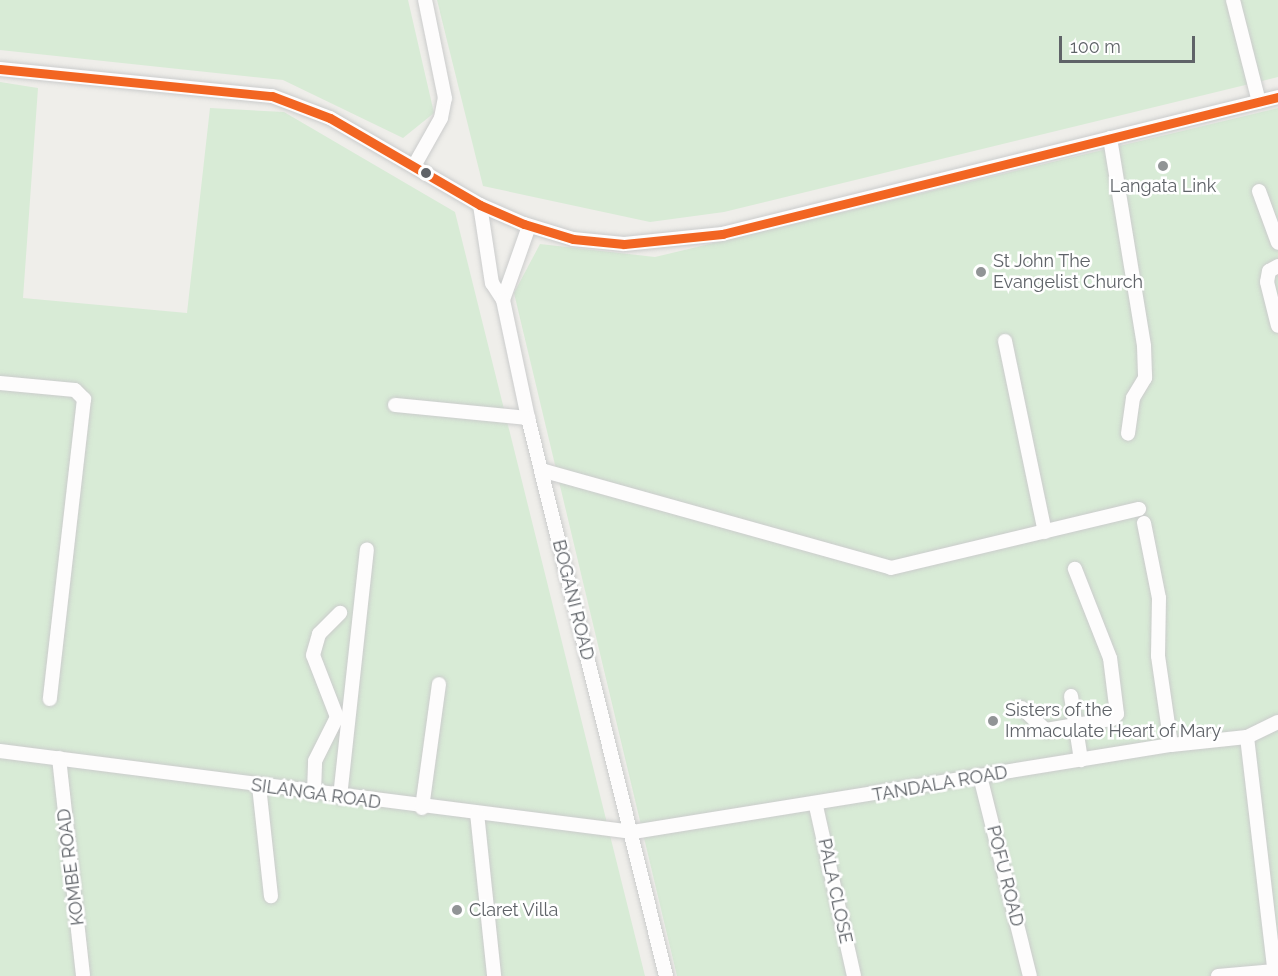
<!DOCTYPE html>
<style>
body{margin:0}
#map{position:relative;width:1278px;height:976px;overflow:hidden;background:#efeeea;font-family:Raleway,sans-serif}
div>[style]{position:absolute}
.green>*{inset:0;background:#d8ebd6}
.roads{filter:drop-shadow(0 0 2px #cbcccc) drop-shadow(0 0 2px #cbcccc)}
.minor>*{height:14px;margin:-7px;padding:0 7px;transform-origin:7px;border-radius:7px;background:#fdfcfc}
.bus-1>*{height:9px;margin:-4.5px;padding:0 4.5px;transform-origin:4.5px;border-radius:4.5px;background:#f26522}
.dots>*{width:16px;height:16px;translate:-50% -50%;box-sizing:border-box;border:3px solid #fff;border-radius:50%}
span{translate:-50% -50%;white-space:nowrap;text-align:center;line-height:1.15;-webkit-text-stroke:5px #fff;paint-order:stroke}
.poi-label{font-size:18px;color:#5f6368}
.left{translate:0 -50%;text-align:left}
.street-label{font-size:18px;color:#5f6368}
.scale{position:absolute;left:1059px;top:36px;width:136px;height:27px;box-sizing:border-box;border:3px solid #5f6368;border-top:0;padding-left:8px;font-size:18px;line-height:21px;white-space:nowrap;color:#5f6368;-webkit-text-stroke:4px #fff;paint-order:stroke}
</style>
<div id="map">
<div class="green">
<div style="clip-path:polygon(0 0,408px 0,434px 113px,403px 138px,283px 80px,0 50px)"></div>
<div style="clip-path:polygon(437px 0,1278px 0,1278px 77px,724px 212px,650px 222px,483px 186px)"></div>
<div style="clip-path:polygon(0 82px,38px 88px,23px 298px,187px 313px,210px 108px,284px 112px,455px 212px,645px 976px,0 976px)"></div>
<div style="clip-path:polygon(1278px 108px,1278px 976px,677px 976px,514px 293px,540px 244px,655px 257px)"></div>
</div>
<div class="roads">
<div class="minor">
<div style="left:1233px;top:0;width:105px;rotate:75.7deg"></div>
<div style="left:0;top:69px;width:273px;rotate:5.7deg"></div>
<div style="left:272px;top:96px;width:62px;rotate:20.8deg"></div>
<div style="left:330px;top:118px;width:173px;rotate:30.1deg"></div>
<div style="left:480px;top:205px;width:48px;rotate:23.4deg"></div>
<div style="left:524px;top:224px;width:51px;rotate:17deg"></div>
<div style="left:573px;top:239px;width:51px;rotate:5.6deg"></div>
<div style="left:624px;top:244px;width:99px;rotate:-5.8deg"></div>
<div style="left:722px;top:234px;width:573px;rotate:-13.84deg"></div>
<div style="left:1110px;top:138px;width:211px;rotate:80.7deg"></div>
<div style="left:1144px;top:346px;width:32px;rotate:88deg"></div>
<div style="left:1145px;top:378px;width:23px;rotate:121deg"></div>
<div style="left:1133px;top:398px;width:36px;rotate:98deg"></div>
<div style="left:414px;top:166px;width:55px;rotate:-60.6deg"></div>
<div style="left:441px;top:118px;width:20px;rotate:-79deg"></div>
<div style="left:445px;top:98px;width:100px;rotate:-101.5deg"></div>
<div style="left:1259px;top:191px;width:55px;rotate:69.9deg"></div>
<div style="left:480px;top:205px;width:79px;rotate:81.3deg"></div>
<div style="left:492px;top:283px;width:20px;rotate:57deg"></div>
<div style="left:529px;top:226px;width:78px;rotate:109.4deg"></div>
<div style="left:503px;top:300px;width:121px;rotate:78deg"></div>
<div style="left:528px;top:418px;width:575px;rotate:76.11deg"></div>
<div style="left:1278px;top:266px;width:10px;rotate:151deg"></div>
<div style="left:1269px;top:271px;width:11px;rotate:100deg"></div>
<div style="left:1267px;top:282px;width:45px;rotate:76deg"></div>
<div style="left:1005px;top:341px;width:195px;rotate:78.2deg"></div>
<div style="left:0;top:383px;width:75px;rotate:5.3deg"></div>
<div style="left:75px;top:390px;width:13px;rotate:45deg"></div>
<div style="left:84px;top:399px;width:302px;rotate:96.5deg"></div>
<div style="left:395px;top:405px;width:134px;rotate:5.6deg"></div>
<div style="left:541px;top:470px;width:363px;rotate:15.6deg"></div>
<div style="left:891px;top:568px;width:255px;rotate:-13.4deg"></div>
<div style="left:1144px;top:523px;width:76px;rotate:78.7deg"></div>
<div style="left:1159px;top:598px;width:58px;rotate:91deg"></div>
<div style="left:1158px;top:656px;width:90px;rotate:81.7deg"></div>
<div style="left:1071px;top:696px;width:65px;rotate:81.1deg"></div>
<div style="left:1022px;top:708px;width:33px;rotate:43deg"></div>
<div style="left:1046px;top:730px;width:67px;rotate:-9.5deg"></div>
<div style="left:1112px;top:719px;width:7px;rotate:-45deg"></div>
<div style="left:1117px;top:714px;width:56px;rotate:-97.1deg"></div>
<div style="left:1110px;top:658px;width:96px;rotate:-111.5deg"></div>
<div style="left:1247px;top:737px;width:241px;rotate:83.3deg"></div>
<div style="left:0;top:751px;width:638px;rotate:7.29deg"></div>
<div style="left:633px;top:832px;width:545px;rotate:-9.19deg"></div>
<div style="left:1171px;top:745px;width:76px;rotate:-6deg"></div>
<div style="left:1247px;top:737px;width:34px;rotate:-26deg"></div>
<div style="left:59px;top:758px;width:219px;rotate:83.7deg"></div>
<div style="left:980px;top:776px;width:206px;rotate:76deg"></div>
<div style="left:259px;top:786px;width:111px;rotate:83.8deg"></div>
<div style="left:314px;top:793px;width:32px;rotate:-88deg"></div>
<div style="left:315px;top:761px;width:49px;rotate:-63.4deg"></div>
<div style="left:337px;top:717px;width:66px;rotate:-111.2deg"></div>
<div style="left:313px;top:655px;width:22px;rotate:-74deg"></div>
<div style="left:319px;top:634px;width:30px;rotate:-45deg"></div>
<div style="left:340px;top:797px;width:249px;rotate:-83.8deg"></div>
<div style="left:816px;top:806px;width:174px;rotate:77.4deg"></div>
<div style="left:422px;top:808px;width:125px;rotate:-82.2deg"></div>
<div style="left:477px;top:813px;width:164px;rotate:84deg"></div>
<div style="left:1218px;top:976px;width:57px;rotate:-5deg"></div>
</div>
</div>
<div class="bus-1">
<div style="left:0;top:69px;width:273px;rotate:5.7deg"></div>
<div style="left:272px;top:96px;width:62px;rotate:20.8deg"></div>
<div style="left:330px;top:118px;width:173px;rotate:30.1deg"></div>
<div style="left:480px;top:205px;width:48px;rotate:23.4deg"></div>
<div style="left:524px;top:224px;width:51px;rotate:17deg"></div>
<div style="left:573px;top:239px;width:51px;rotate:5.6deg"></div>
<div style="left:624px;top:244px;width:99px;rotate:-5.8deg"></div>
<div style="left:722px;top:234px;width:573px;rotate:-13.84deg"></div>
</div>
<div class="dots">
<div style="left:1163px;top:166px;background:#919496"></div>
<div style="left:426px;top:173px;background:#5f6368"></div>
<div style="left:981px;top:272px;background:#919496"></div>
<div style="left:993px;top:721px;background:#919496"></div>
<div style="left:457px;top:910px;background:#919496"></div>
</div>
<div class="poi-label">
<span style="left:1163px;top:186px">Langata Link</span>
<span class="left" style="left:993px;top:272px">St John The<br>Evangelist Church</span>
<span class="left" style="left:1005px;top:721px">Sisters of the<br>Immaculate Heart of Mary</span>
<span class="left" style="left:469px;top:910px">Claret Villa</span>
</div>
<div class="street-label">
<span style="left:573px;top:600px;rotate:76deg">BOGANI ROAD</span>
<span style="left:940px;top:784px;rotate:-10deg">TANDALA ROAD</span>
<span style="left:316px;top:794px;rotate:8deg">SILANGA ROAD</span>
<span style="left:71px;top:867px;rotate:-97deg">KOMBE ROAD</span>
<span style="left:1005px;top:876px;rotate:76deg">POFU ROAD</span>
<span style="left:835px;top:891px;rotate:78deg">PALA CLOSE</span>
</div>
<div class="scale">100 m</div>
</div>
